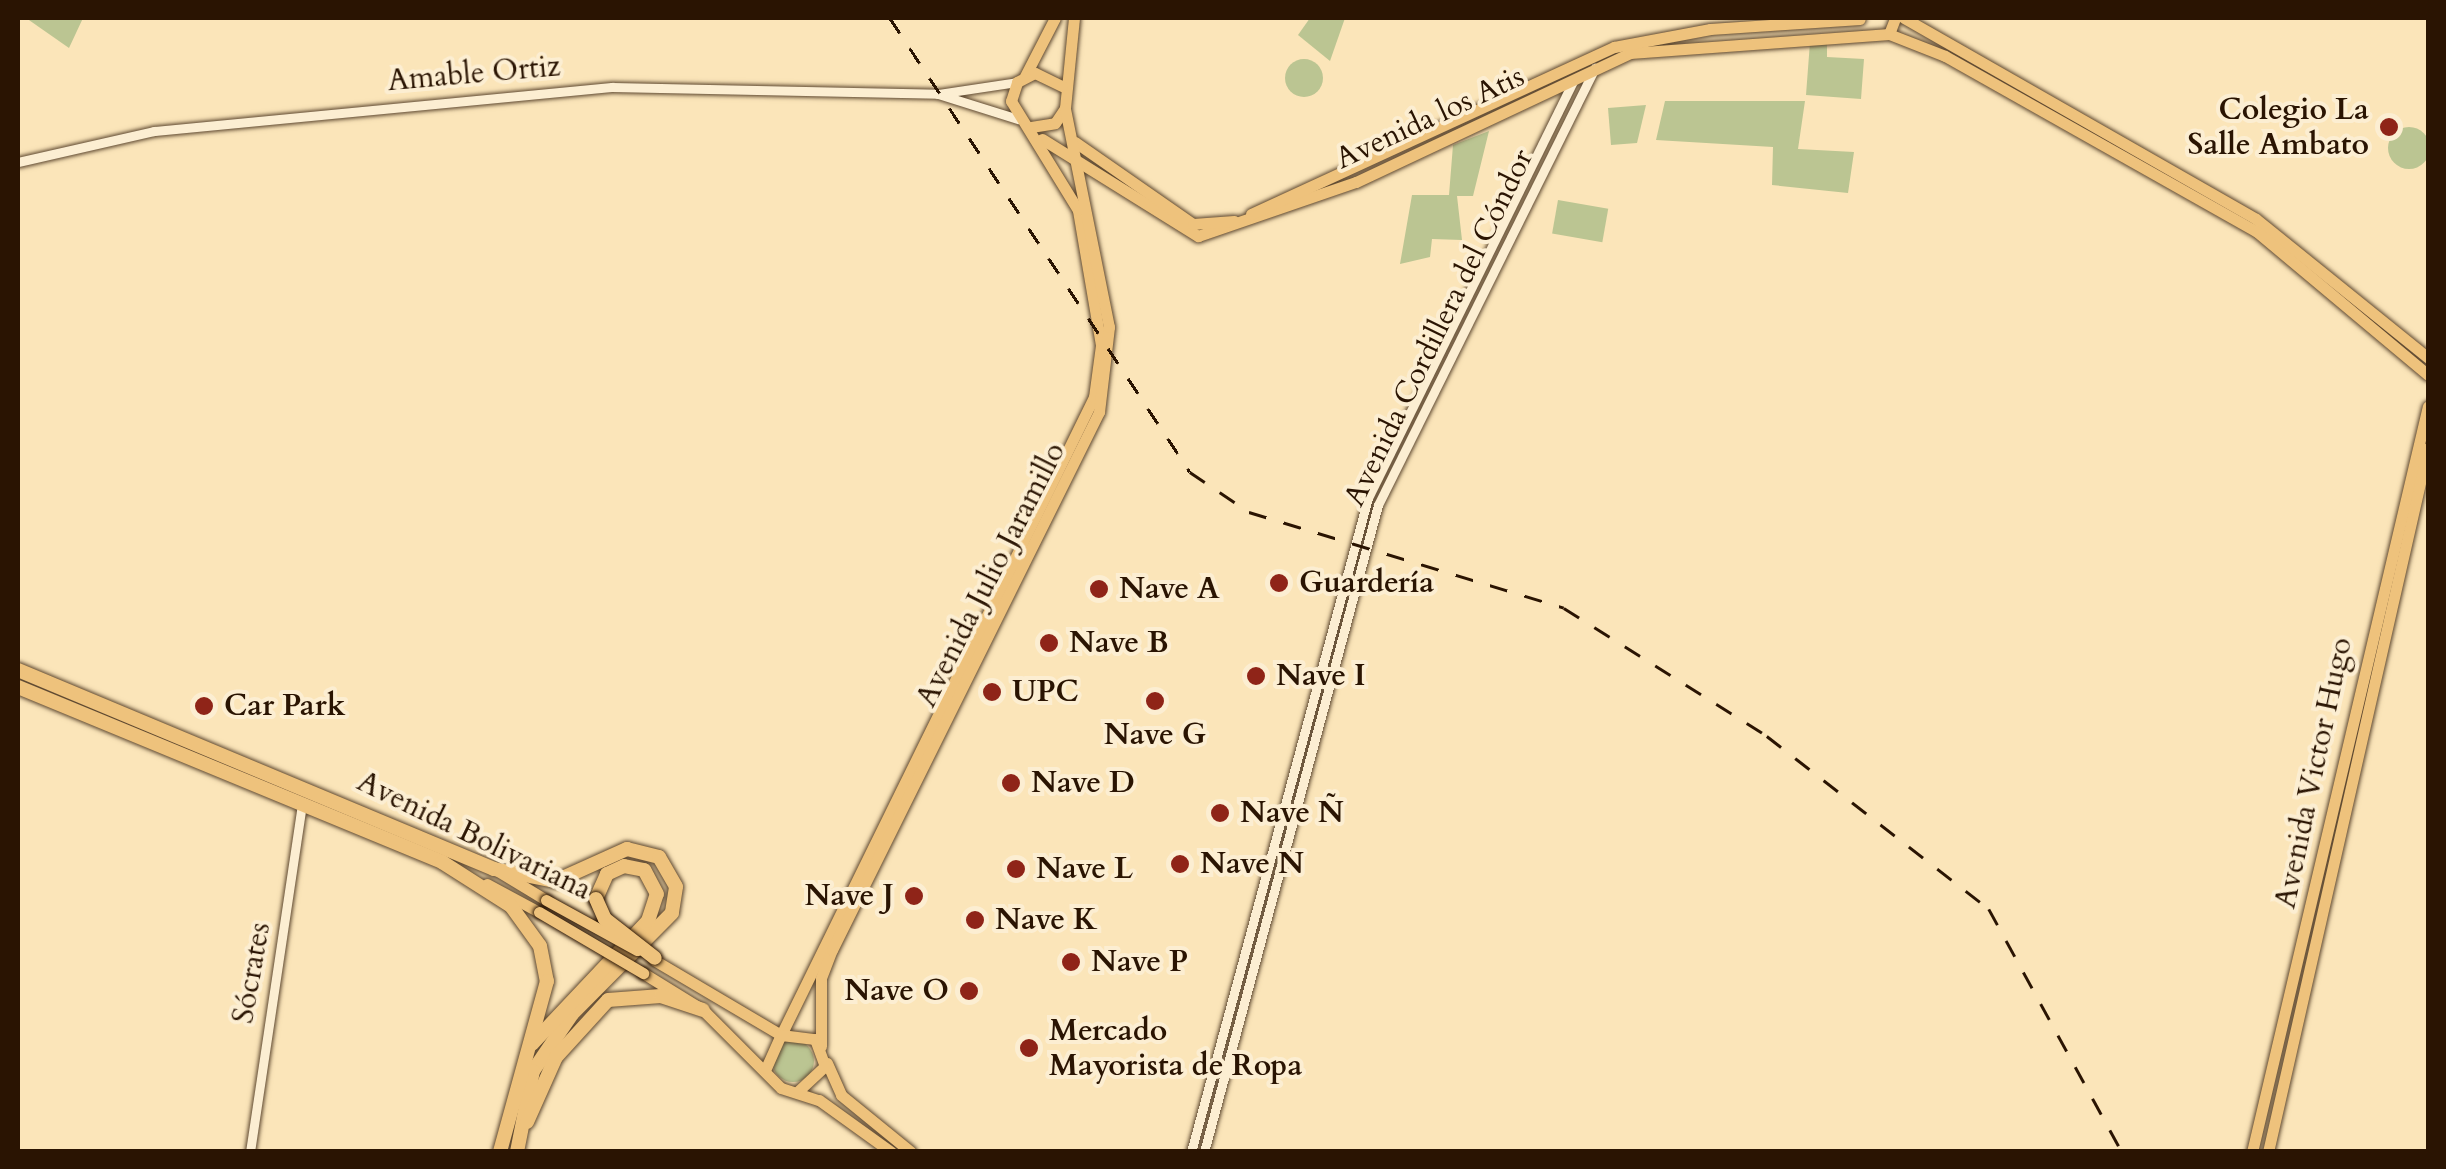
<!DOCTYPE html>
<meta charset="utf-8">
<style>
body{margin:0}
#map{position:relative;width:2446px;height:1169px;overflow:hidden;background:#fbe5b9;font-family:Cardo,serif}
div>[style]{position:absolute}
.green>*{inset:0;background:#bbc592;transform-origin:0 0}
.round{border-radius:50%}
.roads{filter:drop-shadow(0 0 2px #5e4830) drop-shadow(0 0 2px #5e4830)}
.minor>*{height:9px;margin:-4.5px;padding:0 4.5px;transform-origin:4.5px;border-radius:4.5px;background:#fceed2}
.major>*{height:11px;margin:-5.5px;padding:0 5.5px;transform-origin:5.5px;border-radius:5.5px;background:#eec27c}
.highway>*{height:14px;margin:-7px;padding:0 7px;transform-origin:7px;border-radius:7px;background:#eec27c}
.rail>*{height:2.5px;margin-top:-1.25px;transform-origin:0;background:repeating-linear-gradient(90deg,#2a1402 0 18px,transparent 0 36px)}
.bridges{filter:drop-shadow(0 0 2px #2a1402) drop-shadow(0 0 2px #2a1402)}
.major-bridge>*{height:11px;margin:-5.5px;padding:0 5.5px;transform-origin:5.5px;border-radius:5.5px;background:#eec27c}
.highway-bridge>*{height:14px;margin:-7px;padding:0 7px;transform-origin:7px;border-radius:7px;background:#eec27c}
.dots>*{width:28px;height:28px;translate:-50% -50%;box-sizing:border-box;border:5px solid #fceed2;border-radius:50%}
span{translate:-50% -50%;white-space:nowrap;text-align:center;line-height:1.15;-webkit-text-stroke:8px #fceed2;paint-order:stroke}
.street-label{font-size:30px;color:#2a1402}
.poi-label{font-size:30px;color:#2a1402;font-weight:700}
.right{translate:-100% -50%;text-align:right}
.left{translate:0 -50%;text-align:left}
.frame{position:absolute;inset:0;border:20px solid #2a1402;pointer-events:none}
</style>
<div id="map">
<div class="green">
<div style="clip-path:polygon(26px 18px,83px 18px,69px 48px)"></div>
<div style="clip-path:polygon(1310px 18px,1345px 18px,1330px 61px,1298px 35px)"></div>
<div style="clip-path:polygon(1810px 42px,1827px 44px,1827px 57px,1864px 59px,1861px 99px,1806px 95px)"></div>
<div class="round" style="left:1285px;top:59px;width:38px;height:38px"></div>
<div style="clip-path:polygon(1665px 101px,1805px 101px,1798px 149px,1854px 152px,1848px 193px,1772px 185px,1773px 147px,1656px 140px)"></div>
<div style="clip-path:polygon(1646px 105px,1637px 143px,1611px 145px,1608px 108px)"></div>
<div class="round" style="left:2388px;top:127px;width:42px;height:42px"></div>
<div style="clip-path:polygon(1489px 131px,1473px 196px,1457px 196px,1462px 240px,1432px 239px,1430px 257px,1400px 264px,1412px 195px,1449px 195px,1453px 145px)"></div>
<div style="left:1558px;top:200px;width:51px;height:34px;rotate:10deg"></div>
<div class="round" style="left:772px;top:1040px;width:42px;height:42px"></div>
</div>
<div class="roads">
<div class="minor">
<div style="left:938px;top:94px;width:80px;rotate:-8.6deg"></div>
<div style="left:18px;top:162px;width:139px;rotate:-12.8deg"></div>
<div style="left:154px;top:131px;width:460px;rotate:-5.5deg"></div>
<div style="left:612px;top:87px;width:326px;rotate:1.2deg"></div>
<div style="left:938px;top:94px;width:84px;rotate:17.4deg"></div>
<div style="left:250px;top:1152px;width:352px;rotate:-81.5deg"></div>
<div style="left:1191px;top:1152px;width:678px;rotate:-74.86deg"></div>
<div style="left:1368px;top:498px;width:465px;rotate:-63.8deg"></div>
<div style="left:1204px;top:1152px;width:670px;rotate:-74.95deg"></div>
<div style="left:1378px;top:505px;width:488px;rotate:-63.6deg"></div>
</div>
<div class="major">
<div style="left:1904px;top:18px;width:405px;rotate:29.7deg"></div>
<div style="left:2256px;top:219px;width:221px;rotate:38.9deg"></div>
<div style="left:1889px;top:34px;width:17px;rotate:-69deg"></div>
<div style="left:1025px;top:76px;width:65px;rotate:-62.7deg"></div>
<div style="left:1031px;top:127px;width:24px;rotate:-9deg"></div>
<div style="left:1055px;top:123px;width:18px;rotate:-56deg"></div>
<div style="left:1065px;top:108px;width:90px;rotate:-84.3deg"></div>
<div style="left:1042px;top:139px;width:184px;rotate:31.9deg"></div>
<div style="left:1198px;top:236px;width:167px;rotate:-18.9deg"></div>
<div style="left:1356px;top:182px;width:303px;rotate:-25.2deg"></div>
<div style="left:1630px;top:53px;width:260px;rotate:-4.2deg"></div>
<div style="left:1889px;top:34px;width:60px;rotate:21.4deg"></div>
<div style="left:1945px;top:56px;width:357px;rotate:29.4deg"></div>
<div style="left:2256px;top:231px;width:224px;rotate:39.9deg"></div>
<div style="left:1075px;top:142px;width:144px;rotate:34.8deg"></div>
<div style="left:1193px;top:224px;width:41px;rotate:-4.2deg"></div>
<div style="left:1251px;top:214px;width:400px;rotate:-24.7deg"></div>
<div style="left:1614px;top:47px;width:98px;rotate:-10.6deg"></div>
<div style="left:1710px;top:29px;width:150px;rotate:-3.8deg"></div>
<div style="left:498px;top:871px;width:56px;rotate:31.1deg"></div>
<div style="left:487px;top:884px;width:59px;rotate:28.3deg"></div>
<div style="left:654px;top:960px;width:147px;rotate:30.6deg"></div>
<div style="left:643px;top:973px;width:70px;rotate:31.7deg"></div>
<div style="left:703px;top:1010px;width:110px;rotate:45deg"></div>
<div style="left:781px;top:1088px;width:40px;rotate:18deg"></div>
<div style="left:819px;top:1100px;width:89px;rotate:35.8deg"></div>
<div style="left:781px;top:1035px;width:711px;rotate:-63.87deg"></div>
<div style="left:1094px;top:397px;width:52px;rotate:-82.3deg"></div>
<div style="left:1101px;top:345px;width:137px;rotate:-99.7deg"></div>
<div style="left:1078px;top:210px;width:128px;rotate:-121.6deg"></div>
<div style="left:1011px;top:101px;width:20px;rotate:-72deg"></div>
<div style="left:1017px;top:82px;width:20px;rotate:-27deg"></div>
<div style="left:1035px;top:73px;width:30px;rotate:26deg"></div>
<div style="left:821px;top:1046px;width:68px;rotate:-90deg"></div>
<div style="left:821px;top:978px;width:30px;rotate:-69deg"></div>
<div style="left:832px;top:950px;width:601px;rotate:-63.61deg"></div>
<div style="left:1099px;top:412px;width:86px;rotate:-83.3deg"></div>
<div style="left:1109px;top:327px;width:223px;rotate:-101.4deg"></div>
<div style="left:827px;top:1063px;width:35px;rotate:66deg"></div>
<div style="left:841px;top:1095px;width:90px;rotate:39.2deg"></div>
<div style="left:766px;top:1068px;width:36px;rotate:-66deg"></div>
<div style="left:781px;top:1035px;width:34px;rotate:7deg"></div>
<div style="left:815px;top:1039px;width:29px;rotate:70deg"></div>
<div style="left:825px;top:1066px;width:37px;rotate:137deg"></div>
<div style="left:2252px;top:1152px;width:766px;rotate:-76.73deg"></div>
<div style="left:2268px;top:1152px;width:722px;rotate:-77.2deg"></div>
</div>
<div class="highway">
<div style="left:18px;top:670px;width:516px;rotate:22.69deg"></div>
<div style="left:494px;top:869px;width:63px;rotate:11deg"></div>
<div style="left:556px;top:881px;width:78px;rotate:-24.3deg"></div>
<div style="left:627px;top:849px;width:33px;rotate:14deg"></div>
<div style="left:659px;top:857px;width:34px;rotate:60deg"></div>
<div style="left:676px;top:887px;width:26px;rotate:99deg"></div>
<div style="left:672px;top:913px;width:142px;rotate:134.7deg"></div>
<div style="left:572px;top:1014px;width:69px;rotate:124.4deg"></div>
<div style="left:533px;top:1071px;width:83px;rotate:101.2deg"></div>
<div style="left:18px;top:687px;width:459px;rotate:22.4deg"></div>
<div style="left:442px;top:862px;width:82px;rotate:32.5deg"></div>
<div style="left:511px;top:906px;width:49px;rotate:54.1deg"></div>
<div style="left:540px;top:946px;width:36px;rotate:79deg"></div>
<div style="left:547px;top:981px;width:177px;rotate:105.4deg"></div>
<div style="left:532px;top:1044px;width:169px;rotate:-46.7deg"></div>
<div style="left:648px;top:921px;width:28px;rotate:-72deg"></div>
<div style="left:657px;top:894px;width:27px;rotate:-118deg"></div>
<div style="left:644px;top:870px;width:20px;rotate:-169deg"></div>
<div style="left:624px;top:866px;width:19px;rotate:155deg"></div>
<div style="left:607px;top:874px;width:27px;rotate:114deg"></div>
<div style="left:527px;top:1122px;width:71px;rotate:-66deg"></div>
<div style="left:556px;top:1057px;width:77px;rotate:-47.6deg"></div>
<div style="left:608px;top:1000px;width:53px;rotate:-4.3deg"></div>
<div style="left:661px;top:996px;width:44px;rotate:18.4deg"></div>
</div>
</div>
<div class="rail">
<div style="left:890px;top:18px;width:544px;rotate:56.54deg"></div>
<div style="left:1190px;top:472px;width:71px;rotate:34.1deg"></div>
<div style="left:1249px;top:512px;width:329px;rotate:16.9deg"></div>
<div style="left:1564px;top:608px;width:240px;rotate:32.2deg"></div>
<div style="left:1767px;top:736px;width:281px;rotate:37.9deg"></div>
<div style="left:1989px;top:909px;width:277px;rotate:61.3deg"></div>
</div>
<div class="bridges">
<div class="major-bridge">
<div style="left:546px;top:900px;width:104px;rotate:28.8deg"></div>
<div style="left:539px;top:912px;width:121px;rotate:30.4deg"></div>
</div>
<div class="highway-bridge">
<div style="left:596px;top:899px;width:22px;rotate:66deg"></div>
<div style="left:605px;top:919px;width:63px;rotate:38deg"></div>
</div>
</div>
<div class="dots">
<div style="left:2389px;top:127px;background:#8f2418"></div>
<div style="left:1279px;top:583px;background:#8f2418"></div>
<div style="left:1099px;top:589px;background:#8f2418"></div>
<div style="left:1049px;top:643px;background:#8f2418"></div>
<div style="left:1256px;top:676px;background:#8f2418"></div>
<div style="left:992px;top:692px;background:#8f2418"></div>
<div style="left:1155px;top:701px;background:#8f2418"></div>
<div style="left:204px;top:706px;background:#8f2418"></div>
<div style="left:1011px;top:783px;background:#8f2418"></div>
<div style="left:1220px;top:813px;background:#8f2418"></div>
<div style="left:1180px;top:864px;background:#8f2418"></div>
<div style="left:1016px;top:869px;background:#8f2418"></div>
<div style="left:914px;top:896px;background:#8f2418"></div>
<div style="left:975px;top:920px;background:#8f2418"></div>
<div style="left:1071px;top:962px;background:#8f2418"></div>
<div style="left:969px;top:991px;background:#8f2418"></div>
<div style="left:1029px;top:1048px;background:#8f2418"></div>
</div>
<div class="street-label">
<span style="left:474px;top:74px;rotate:-5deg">Amable Ortiz</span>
<span style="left:1430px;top:118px;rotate:-25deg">Avenida los Atis</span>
<span style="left:1439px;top:328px;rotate:-64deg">Avenida Cordillera del Cóndor</span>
<span style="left:991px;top:575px;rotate:-63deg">Avenida Julio Jaramillo</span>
<span style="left:2314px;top:773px;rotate:-78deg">Avenida Victor Hugo</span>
<span style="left:474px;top:836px;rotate:26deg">Avenida Bolivariana</span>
<span style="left:252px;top:973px;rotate:-80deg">Sócrates</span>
</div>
<div class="poi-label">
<span class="right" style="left:2369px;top:127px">Colegio La<br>Salle Ambato</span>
<span class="left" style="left:1299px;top:583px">Guardería</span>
<span class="left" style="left:1119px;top:589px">Nave A</span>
<span class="left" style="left:1069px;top:643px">Nave B</span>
<span class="left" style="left:1276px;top:676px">Nave I</span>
<span class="left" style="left:1012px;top:692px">UPC</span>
<span class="left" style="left:224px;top:706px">Car Park</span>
<span style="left:1155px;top:735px">Nave G</span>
<span class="left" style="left:1031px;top:783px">Nave D</span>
<span class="left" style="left:1240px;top:813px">Nave Ñ</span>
<span class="left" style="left:1200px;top:864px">Nave N</span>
<span class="left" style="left:1036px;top:869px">Nave L</span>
<span class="right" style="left:894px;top:896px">Nave J</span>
<span class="left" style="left:995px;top:920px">Nave K</span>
<span class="left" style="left:1091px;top:962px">Nave P</span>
<span class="right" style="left:949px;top:991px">Nave O</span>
<span class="left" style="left:1049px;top:1048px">Mercado<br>Mayorista de Ropa</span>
</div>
<div class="frame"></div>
</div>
